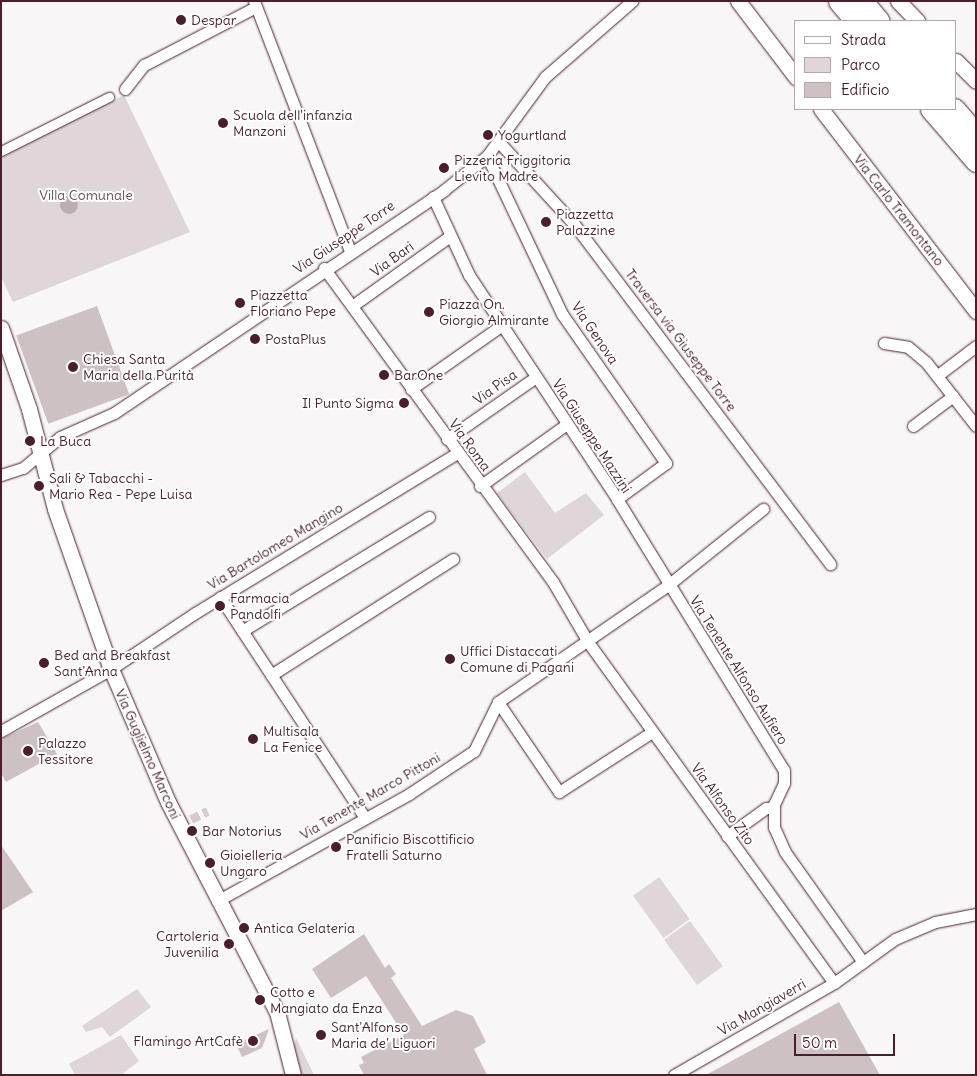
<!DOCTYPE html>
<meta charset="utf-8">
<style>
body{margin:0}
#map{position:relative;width:977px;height:1076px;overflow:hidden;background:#f8f6f7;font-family:Delius,sans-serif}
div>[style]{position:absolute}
.green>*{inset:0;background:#ded6d9;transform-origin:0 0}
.water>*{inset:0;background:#bdadb0}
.round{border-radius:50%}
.building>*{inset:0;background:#cdc1c4;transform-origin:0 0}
.pedestrian-tunnel>*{height:9px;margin-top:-4.5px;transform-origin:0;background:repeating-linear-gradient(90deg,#d5cbce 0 9px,transparent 0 13.5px)}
.roads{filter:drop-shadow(0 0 1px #4a1f2b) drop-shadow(0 0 1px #4a1f2b)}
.pedestrian>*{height:9px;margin:-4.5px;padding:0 4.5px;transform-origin:4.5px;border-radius:4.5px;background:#fff}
.minor>*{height:11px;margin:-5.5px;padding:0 5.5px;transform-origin:5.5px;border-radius:5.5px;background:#fff}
.tertiary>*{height:15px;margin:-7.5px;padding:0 7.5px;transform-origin:7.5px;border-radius:7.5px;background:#fff}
.motorway>*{height:21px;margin:-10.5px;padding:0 10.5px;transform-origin:10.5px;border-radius:10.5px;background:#fff}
.dots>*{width:14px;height:14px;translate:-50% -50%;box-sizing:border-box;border:2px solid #fff;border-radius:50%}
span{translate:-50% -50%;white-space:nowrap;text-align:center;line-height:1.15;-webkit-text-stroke:4px #fff;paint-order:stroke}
.poi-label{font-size:14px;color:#4a1f2b}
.left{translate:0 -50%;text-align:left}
.right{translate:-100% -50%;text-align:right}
.park-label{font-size:14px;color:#6f4d56}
.street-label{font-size:14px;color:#4a1f2b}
.frame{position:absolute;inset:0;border:2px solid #4a1f2b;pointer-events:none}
.legend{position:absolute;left:794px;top:20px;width:162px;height:90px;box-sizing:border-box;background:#fff;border:1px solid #b7a5aa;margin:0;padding:6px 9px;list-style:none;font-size:15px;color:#4a1f2b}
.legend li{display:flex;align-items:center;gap:10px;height:25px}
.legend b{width:25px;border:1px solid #b7a5aa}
.scale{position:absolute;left:794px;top:1034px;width:101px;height:22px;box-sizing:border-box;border:2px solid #4a1f2b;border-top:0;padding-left:6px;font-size:15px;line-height:18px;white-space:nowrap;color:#4a1f2b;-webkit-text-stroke:4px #fff;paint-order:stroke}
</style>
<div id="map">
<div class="green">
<div style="clip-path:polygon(124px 95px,190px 232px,13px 302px,1px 277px,1px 156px)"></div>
<div style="clip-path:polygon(525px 472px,555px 513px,586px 493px,604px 515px,547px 559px,497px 493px)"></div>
<div style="left:659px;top:877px;width:52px;height:32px;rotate:54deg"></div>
<div style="left:690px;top:921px;width:56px;height:32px;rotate:54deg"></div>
<div style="clip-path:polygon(137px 989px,151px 1007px,110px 1037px,102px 1027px,86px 1032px,82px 1026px)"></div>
<div style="clip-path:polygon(121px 1035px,139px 1061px,121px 1075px,75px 1075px,69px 1064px)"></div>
<div style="clip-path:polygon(296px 1038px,314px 1075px,298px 1075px,293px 1052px)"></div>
</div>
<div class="water">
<div class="round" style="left:60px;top:196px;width:18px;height:18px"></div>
</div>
<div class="building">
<div style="left:97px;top:306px;width:94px;height:86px;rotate:70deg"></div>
<div style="clip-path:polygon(38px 722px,57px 754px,6px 782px,1px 773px,1px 739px)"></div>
<div style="clip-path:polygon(1px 845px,33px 892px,1px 911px)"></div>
<div style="clip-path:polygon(364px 934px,385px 968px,389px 964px,396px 974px,391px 978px,422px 1026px,456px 1010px,473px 1016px,486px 1042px,474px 1049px,487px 1075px,364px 1075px,359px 1065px,364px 1063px,361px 1057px,404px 1035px,366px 976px,331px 998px,312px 969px)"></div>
<div style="clip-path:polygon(839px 1002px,880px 1075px,706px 1075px)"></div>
<div style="clip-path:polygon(269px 1029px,262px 1048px,242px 1057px,236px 1044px)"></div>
</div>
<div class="pedestrian-tunnel">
<div style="left:179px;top:825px;width:32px;rotate:-26deg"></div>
</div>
<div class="roads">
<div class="pedestrian">
<div style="left:1px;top:151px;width:121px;rotate:-26.6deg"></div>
</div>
<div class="minor">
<div style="left:254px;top:1px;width:268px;rotate:69deg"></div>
<div style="left:125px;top:89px;width:31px;rotate:-52deg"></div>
<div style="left:144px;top:65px;width:126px;rotate:-27.4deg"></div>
<div style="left:499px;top:142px;width:111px;rotate:47.6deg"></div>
<div style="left:574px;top:224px;width:426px;rotate:53deg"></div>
<div style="left:487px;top:156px;width:175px;rotate:64.6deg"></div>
<div style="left:562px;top:314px;width:182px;rotate:55.1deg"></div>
<div style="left:666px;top:463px;width:61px;rotate:143.7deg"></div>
<div style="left:433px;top:197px;width:86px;rotate:65.2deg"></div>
<div style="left:469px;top:275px;width:268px;rotate:56.5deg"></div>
<div style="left:617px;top:499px;width:318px;rotate:58.4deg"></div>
<div style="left:784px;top:770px;width:13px;rotate:90deg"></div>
<div style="left:784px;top:783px;width:23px;rotate:115deg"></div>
<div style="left:774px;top:804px;width:23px;rotate:90deg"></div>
<div style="left:774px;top:827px;width:27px;rotate:66deg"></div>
<div style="left:785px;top:852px;width:135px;rotate:54.7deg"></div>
<div style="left:324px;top:268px;width:389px;rotate:53.9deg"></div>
<div style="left:553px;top:582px;width:69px;rotate:59.7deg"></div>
<div style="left:588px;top:642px;width:420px;rotate:54.2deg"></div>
<div style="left:352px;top:306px;width:120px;rotate:-35.5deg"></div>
<div style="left:884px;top:343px;width:24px;rotate:9deg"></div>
<div style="left:908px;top:347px;width:23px;rotate:40deg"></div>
<div style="left:926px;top:362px;width:81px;rotate:52deg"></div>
<div style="left:938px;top:375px;width:48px;rotate:-37.3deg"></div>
<div style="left:411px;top:389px;width:111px;rotate:-35.1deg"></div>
<div style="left:913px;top:426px;width:50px;rotate:-36.9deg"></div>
<div style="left:447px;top:439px;width:108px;rotate:-34.9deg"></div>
<div style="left:1px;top:475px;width:23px;rotate:-18deg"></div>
<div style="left:23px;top:468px;width:48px;rotate:-40deg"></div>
<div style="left:60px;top:437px;width:59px;rotate:-24deg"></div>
<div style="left:114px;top:413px;width:398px;rotate:-34deg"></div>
<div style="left:444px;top:190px;width:55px;rotate:-38.3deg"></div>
<div style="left:487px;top:156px;width:98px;rotate:-53.7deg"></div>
<div style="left:545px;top:77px;width:116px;rotate:-41.1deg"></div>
<div style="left:480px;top:486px;width:107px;rotate:-35.5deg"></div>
<div style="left:220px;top:597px;width:264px;rotate:56.7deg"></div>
<div style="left:242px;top:631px;width:219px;rotate:-31.4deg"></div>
<div style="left:271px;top:675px;width:216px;rotate:-32.5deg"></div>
<div style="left:498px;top:702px;width:109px;rotate:55.9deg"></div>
<div style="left:559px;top:792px;width:111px;rotate:-32.8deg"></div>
<div style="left:1px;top:731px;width:126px;rotate:-29.4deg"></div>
<div style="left:111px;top:669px;width:101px;rotate:-33.7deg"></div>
<div style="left:195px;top:613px;width:307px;rotate:-31.4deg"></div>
<div style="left:727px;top:836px;width:48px;rotate:-35.7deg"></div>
<div style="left:766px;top:808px;width:8px"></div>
<div style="left:217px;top:901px;width:220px;rotate:-29.1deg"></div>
<div style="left:409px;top:794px;width:78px;rotate:-33.5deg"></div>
<div style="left:474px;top:751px;width:55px;rotate:-63.9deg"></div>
<div style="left:498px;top:702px;width:206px;rotate:-34.5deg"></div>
<div style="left:668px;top:585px;width:122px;rotate:-38.7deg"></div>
<div style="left:674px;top:1075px;width:185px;rotate:-29.9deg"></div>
<div style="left:834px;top:983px;width:75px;rotate:-35.8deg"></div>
<div style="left:895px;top:939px;width:43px;rotate:-23deg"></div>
<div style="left:935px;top:922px;width:42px;rotate:-11deg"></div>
</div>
<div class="tertiary">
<div style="left:738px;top:1px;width:96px;rotate:52.7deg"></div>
<div style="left:898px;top:1px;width:28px;rotate:46deg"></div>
<div style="left:956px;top:61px;width:28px;rotate:45deg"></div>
<div style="left:821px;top:109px;width:255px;rotate:52.5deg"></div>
<div style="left:1px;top:328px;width:86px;rotate:70.9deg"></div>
<div style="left:29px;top:409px;width:103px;rotate:75.4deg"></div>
<div style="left:55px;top:509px;width:170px;rotate:70.7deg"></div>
<div style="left:111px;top:669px;width:145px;rotate:66.8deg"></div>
<div style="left:168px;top:802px;width:237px;rotate:62.6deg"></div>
<div style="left:277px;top:1012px;width:65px;rotate:75.7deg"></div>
</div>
<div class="motorway">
<div style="left:839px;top:1px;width:26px;rotate:50deg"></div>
<div style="left:862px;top:1px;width:26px;rotate:50deg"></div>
<div style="left:931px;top:109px;width:69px;rotate:49.1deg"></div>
<div style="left:954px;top:109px;width:33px;rotate:49deg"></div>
</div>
</div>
<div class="dots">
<div style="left:181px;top:20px;background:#4a1f2b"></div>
<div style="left:223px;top:123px;background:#4a1f2b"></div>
<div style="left:488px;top:135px;background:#4a1f2b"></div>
<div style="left:444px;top:168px;background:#4a1f2b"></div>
<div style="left:546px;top:222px;background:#4a1f2b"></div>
<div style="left:240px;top:303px;background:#4a1f2b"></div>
<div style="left:429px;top:312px;background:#4a1f2b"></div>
<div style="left:255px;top:339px;background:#4a1f2b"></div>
<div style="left:73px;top:367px;background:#4a1f2b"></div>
<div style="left:384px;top:375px;background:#4a1f2b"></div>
<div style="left:404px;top:403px;background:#4a1f2b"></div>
<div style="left:30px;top:441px;background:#4a1f2b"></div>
<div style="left:39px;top:486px;background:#4a1f2b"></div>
<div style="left:220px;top:606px;background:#4a1f2b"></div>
<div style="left:450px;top:659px;background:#4a1f2b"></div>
<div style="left:44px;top:663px;background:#4a1f2b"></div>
<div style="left:253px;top:739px;background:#4a1f2b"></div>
<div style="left:28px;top:751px;background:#4a1f2b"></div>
<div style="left:192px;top:831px;background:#4a1f2b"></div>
<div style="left:336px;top:847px;background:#4a1f2b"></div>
<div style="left:210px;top:863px;background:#4a1f2b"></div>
<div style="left:244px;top:928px;background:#4a1f2b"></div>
<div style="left:229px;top:944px;background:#4a1f2b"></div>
<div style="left:260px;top:1000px;background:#4a1f2b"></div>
<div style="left:321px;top:1035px;background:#4a1f2b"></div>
<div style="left:253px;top:1041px;background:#4a1f2b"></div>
</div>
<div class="poi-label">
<span class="left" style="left:191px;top:20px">Despar</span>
<span class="left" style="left:233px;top:123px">Scuola dell'infanzia<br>Manzoni</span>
<span class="left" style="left:498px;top:135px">Yogurtland</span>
<span class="left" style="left:454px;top:168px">Pizzeria Friggitoria<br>Lievito Madre</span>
<span class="left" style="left:556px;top:222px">Piazzetta<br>Palazzine</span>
<span class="left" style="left:250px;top:303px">Piazzetta<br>Floriano Pepe</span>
<span class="left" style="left:439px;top:312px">Piazza On.<br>Giorgio Almirante</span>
<span class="left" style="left:265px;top:339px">PostaPlus</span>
<span class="left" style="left:83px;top:367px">Chiesa Santa<br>Maria della Purità</span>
<span class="left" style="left:394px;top:375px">BarOne</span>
<span class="right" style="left:394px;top:403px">Il Punto Sigma</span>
<span class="left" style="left:40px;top:441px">La Buca</span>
<span class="left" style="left:49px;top:486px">Sali &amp; Tabacchi -<br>Mario Rea - Pepe Luisa</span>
<span class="left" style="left:230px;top:606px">Farmacia<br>Pandolfi</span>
<span class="left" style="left:460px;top:659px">Uffici Distaccati<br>Comune di Pagani</span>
<span class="left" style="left:54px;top:663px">Bed and Breakfast<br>Sant'Anna</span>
<span class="left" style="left:263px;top:739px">Multisala<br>La Fenice</span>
<span class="left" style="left:38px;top:751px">Palazzo<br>Tessitore</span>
<span class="left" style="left:202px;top:831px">Bar Notorius</span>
<span class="left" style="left:346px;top:847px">Panificio Biscottificio<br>Fratelli Saturno</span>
<span class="left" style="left:220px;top:863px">Gioielleria<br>Ungaro</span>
<span class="left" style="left:254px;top:928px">Antica Gelateria</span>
<span class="right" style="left:219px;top:944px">Cartoleria<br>Juvenilia</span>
<span class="left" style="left:270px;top:1000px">Cotto e<br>Mangiato da Enza</span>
<span class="left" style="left:331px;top:1035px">Sant'Alfonso<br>Maria de' Liguori</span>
<span class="right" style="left:243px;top:1041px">Flamingo ArtCafè</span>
</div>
<div class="park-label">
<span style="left:86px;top:195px">Villa Comunale</span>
</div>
<div class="street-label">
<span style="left:899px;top:210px;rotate:52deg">Via Carlo Tramontano</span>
<span style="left:344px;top:237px;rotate:-34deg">Via Giuseppe Torre</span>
<span style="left:392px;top:259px;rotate:-36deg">Via Bari</span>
<span style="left:595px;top:333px;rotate:56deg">Via Genova</span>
<span style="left:681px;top:340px;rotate:53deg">Traversa via Giuseppe Torre</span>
<span style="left:495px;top:387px;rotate:-35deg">Via Pisa</span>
<span style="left:592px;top:436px;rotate:57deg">Via Giuseppe Mazzini</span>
<span style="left:470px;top:445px;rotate:54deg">Via Roma</span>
<span style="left:275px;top:546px;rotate:-31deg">Via Bartolomeo Mangino</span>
<span style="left:739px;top:670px;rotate:58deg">Via Tenente Alfonso Aufiero</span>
<span style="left:148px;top:754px;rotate:66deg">Via Guglielmo Marconi</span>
<span style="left:370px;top:796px;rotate:-30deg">Via Tenente Marco Pittoni</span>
<span style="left:723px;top:804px;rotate:54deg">Via Alfonso Zito</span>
<span style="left:762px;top:1007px;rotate:-30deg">Via Mangiaverri</span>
</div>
<div class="frame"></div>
<ul class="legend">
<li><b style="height:6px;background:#fff"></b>Strada</li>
<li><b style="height:14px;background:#ded6d9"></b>Parco</li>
<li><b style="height:14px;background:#cdc1c4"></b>Edificio</li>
</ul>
<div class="scale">50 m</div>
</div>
